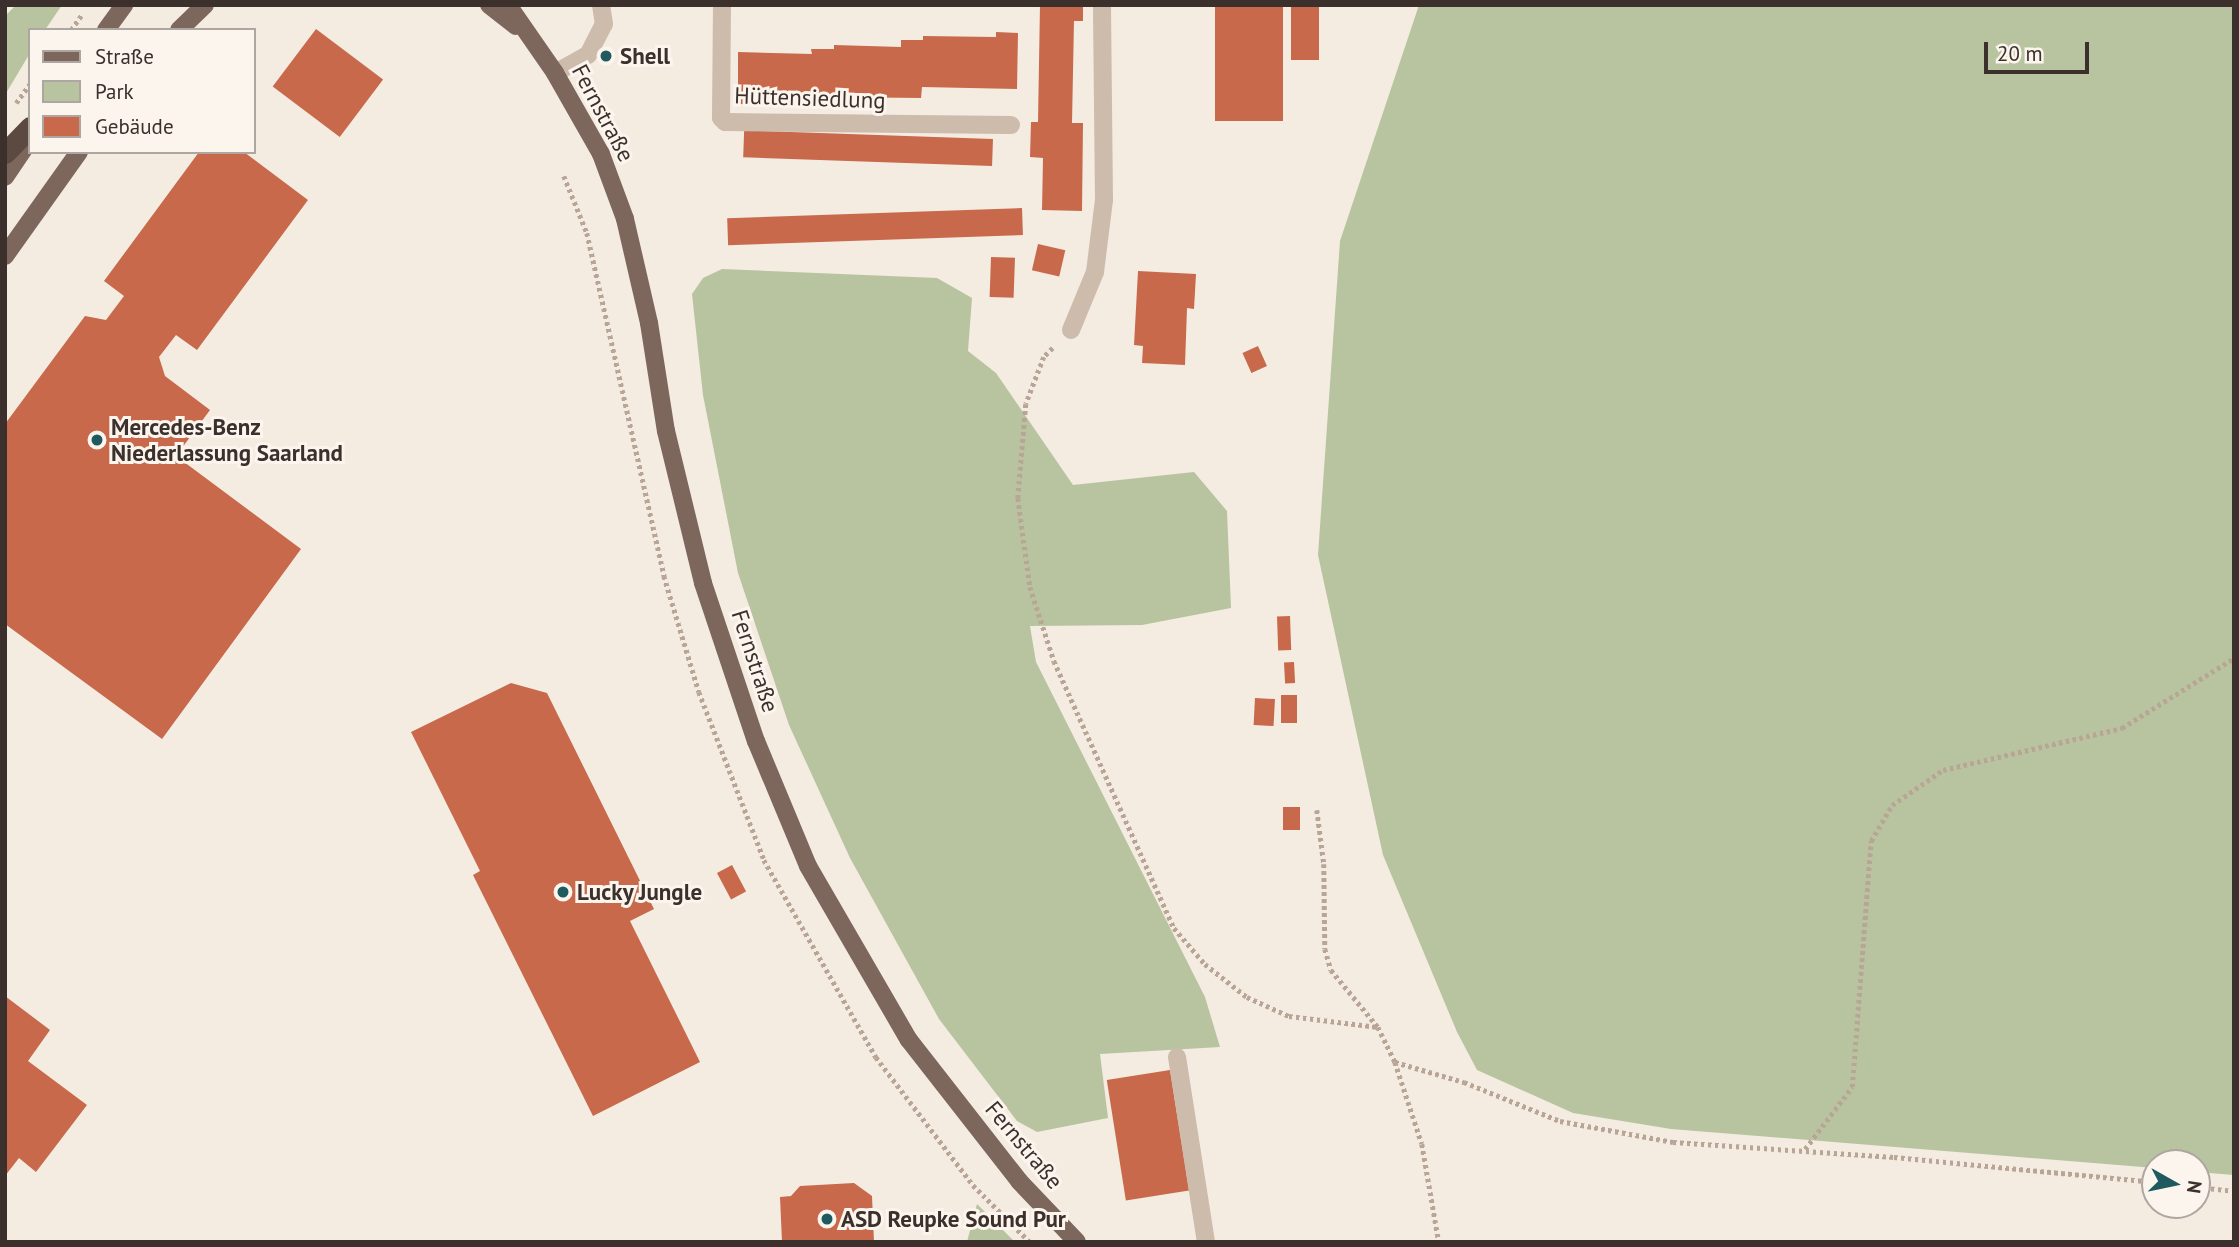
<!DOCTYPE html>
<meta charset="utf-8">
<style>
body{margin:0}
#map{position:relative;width:2239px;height:1247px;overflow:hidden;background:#f4ebe1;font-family:"PT Sans",sans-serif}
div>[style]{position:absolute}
.green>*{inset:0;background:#b8c4a0}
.building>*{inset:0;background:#c8694b;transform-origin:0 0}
.path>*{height:4.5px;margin-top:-2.25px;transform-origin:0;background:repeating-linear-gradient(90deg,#b9a596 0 3.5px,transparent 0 7px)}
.minor>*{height:18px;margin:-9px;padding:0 9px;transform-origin:9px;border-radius:9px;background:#cdbbac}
.major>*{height:18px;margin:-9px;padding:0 9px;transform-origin:9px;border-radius:9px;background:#7d675c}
.highway>*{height:21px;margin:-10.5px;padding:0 10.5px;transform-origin:10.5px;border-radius:10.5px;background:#5c4a42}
.dots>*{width:19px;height:19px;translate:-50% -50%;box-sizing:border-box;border:4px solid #fbf5ee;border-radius:50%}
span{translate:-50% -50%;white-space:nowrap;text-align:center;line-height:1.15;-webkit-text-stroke:6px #fbf5ee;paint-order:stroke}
.poi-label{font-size:23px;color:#3b302b;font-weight:700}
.left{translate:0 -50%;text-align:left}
.street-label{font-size:23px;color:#3b302b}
.frame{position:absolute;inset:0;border:7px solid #3b302b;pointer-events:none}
.legend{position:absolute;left:28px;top:28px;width:228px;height:126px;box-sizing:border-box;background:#fbf5ee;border:2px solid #aea6a0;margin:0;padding:9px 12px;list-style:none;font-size:21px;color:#3b302b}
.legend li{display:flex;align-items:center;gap:14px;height:35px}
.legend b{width:35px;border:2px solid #aea6a0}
.north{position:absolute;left:2141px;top:1149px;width:70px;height:70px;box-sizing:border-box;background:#fbf5ee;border:2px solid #aea6a0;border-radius:50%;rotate:99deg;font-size:19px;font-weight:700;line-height:28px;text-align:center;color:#3b302b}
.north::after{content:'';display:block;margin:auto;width:24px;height:32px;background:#1f5a5e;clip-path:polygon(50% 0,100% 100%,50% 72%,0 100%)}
.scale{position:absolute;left:1984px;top:42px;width:105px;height:32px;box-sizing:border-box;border:4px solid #3b302b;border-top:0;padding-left:9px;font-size:21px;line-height:24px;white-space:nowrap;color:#3b302b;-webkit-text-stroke:5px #fbf5ee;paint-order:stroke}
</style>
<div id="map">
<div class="green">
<div style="clip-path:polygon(16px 5px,62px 5px,45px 30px,30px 30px,30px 53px,5px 95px,5px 16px)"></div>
<div style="clip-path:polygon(1419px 5px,2234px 5px,2234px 1175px,2197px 1172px,2197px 1163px,2155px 1163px,2155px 1168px,1671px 1129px,1573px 1113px,1477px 1070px,1457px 1032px,1383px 855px,1318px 555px,1340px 241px)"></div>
<div style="clip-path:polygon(722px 269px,937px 278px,972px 298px,968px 351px,996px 373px,1073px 485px,1194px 472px,1227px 511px,1231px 608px,1142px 625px,1030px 626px,1036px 662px,1205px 997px,1220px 1047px,1100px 1054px,1108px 1118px,1037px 1132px,1017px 1121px,939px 1019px,850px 858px,789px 725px,738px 573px,703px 395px,692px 294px,703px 278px)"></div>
<div style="clip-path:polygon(977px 1204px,1015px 1242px,967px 1242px)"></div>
</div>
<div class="building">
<div style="clip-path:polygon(1040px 5px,1083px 5px,1083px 21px,1074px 21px,1072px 123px,1083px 123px,1082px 211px,1042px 210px,1043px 158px,1030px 157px,1031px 122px,1038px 122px)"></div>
<div style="left:1215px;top:5px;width:68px;height:116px"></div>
<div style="left:1291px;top:5px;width:28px;height:55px"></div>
<div style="left:316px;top:29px;width:84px;height:72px;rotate:37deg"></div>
<div style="clip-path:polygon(996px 32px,1018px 33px,1017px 89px,922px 87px,921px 98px,833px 97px,833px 106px,738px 104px,738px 52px,812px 54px,811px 49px,834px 49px,834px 45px,901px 47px,901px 40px,923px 40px,923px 36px,996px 37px)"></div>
<div style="left:993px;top:139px;width:27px;height:249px;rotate:92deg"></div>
<div style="clip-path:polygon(199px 152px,244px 152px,308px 200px,197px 350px,176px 335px,159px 357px,165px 376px,210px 410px,176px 456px,301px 549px,162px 739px,5px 624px,5px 424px,85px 316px,106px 320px,124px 296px,104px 281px)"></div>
<div style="left:1022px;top:208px;width:27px;height:295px;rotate:88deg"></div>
<div style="left:1038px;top:244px;width:28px;height:27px;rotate:13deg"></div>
<div style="left:991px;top:257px;width:24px;height:40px;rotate:2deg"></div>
<div style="clip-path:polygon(1138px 271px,1196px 274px,1194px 309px,1187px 308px,1185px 365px,1142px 363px,1143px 346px,1134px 345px)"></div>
<div style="left:1258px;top:346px;width:22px;height:17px;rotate:66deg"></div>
<div style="left:1290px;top:616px;width:34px;height:13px;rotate:88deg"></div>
<div style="left:1294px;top:662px;width:21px;height:10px;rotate:87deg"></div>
<div style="clip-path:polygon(511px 683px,547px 693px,654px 909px,630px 921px,700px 1062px,593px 1116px,473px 875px,480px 871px,411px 732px)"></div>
<div style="left:1281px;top:695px;width:16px;height:28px"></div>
<div style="left:1255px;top:698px;width:20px;height:27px;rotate:3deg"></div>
<div style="left:1283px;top:807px;width:17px;height:23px"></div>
<div style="left:732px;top:865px;width:30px;height:17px;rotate:62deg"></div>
<div style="clip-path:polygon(5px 996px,50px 1030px,28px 1061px,87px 1105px,36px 1172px,19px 1158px,5px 1176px)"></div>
<div style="left:1170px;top:1070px;width:122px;height:64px;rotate:81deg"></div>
<div style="clip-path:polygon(854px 1183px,872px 1196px,874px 1242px,782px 1242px,780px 1197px,791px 1196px,800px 1186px)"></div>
</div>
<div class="path">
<div style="left:71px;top:30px;width:19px;rotate:-55deg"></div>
<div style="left:16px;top:103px;width:24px;rotate:-54deg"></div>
<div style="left:564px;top:176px;width:61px;rotate:68deg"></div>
<div style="left:587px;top:233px;width:352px;rotate:77.3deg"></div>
<div style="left:664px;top:576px;width:121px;rotate:73.2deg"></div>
<div style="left:699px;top:692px;width:180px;rotate:68.8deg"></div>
<div style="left:764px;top:860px;width:227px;rotate:60.4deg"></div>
<div style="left:876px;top:1057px;width:161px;rotate:52.8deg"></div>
<div style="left:973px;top:1185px;width:81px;rotate:45deg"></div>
<div style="left:1053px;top:348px;width:13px;rotate:135deg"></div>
<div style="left:1044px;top:357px;width:50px;rotate:111deg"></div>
<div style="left:1026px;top:404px;width:94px;rotate:94.9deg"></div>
<div style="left:1018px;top:498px;width:90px;rotate:82.3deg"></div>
<div style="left:1030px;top:587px;width:78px;rotate:72deg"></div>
<div style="left:1054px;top:661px;width:293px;rotate:65.8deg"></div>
<div style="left:1174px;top:928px;width:48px;rotate:49.3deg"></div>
<div style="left:1205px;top:964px;width:53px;rotate:38.2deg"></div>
<div style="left:1247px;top:997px;width:46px;rotate:24.3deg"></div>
<div style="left:1289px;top:1016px;width:90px;rotate:7deg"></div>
<div style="left:1317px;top:810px;width:54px;rotate:82.6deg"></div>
<div style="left:1324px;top:864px;width:85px;rotate:89.3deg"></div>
<div style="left:1325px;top:949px;width:22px;rotate:74deg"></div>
<div style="left:1331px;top:970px;width:74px;rotate:50.5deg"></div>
<div style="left:1378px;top:1027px;width:39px;rotate:64deg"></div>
<div style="left:1395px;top:1062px;width:86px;rotate:71.8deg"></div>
<div style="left:1422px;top:1144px;width:99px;rotate:80.2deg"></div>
<div style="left:1395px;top:1062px;width:72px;rotate:16.2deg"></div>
<div style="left:1464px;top:1082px;width:104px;rotate:22.1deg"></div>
<div style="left:1560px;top:1121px;width:115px;rotate:10.5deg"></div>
<div style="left:1673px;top:1142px;width:222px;rotate:3.9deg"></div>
<div style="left:1894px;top:1157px;width:262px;rotate:5.5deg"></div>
<div style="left:1805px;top:1149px;width:78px;rotate:-52.8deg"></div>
<div style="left:1852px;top:1087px;width:247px;rotate:-85.6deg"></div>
<div style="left:1871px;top:841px;width:42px;rotate:-59.7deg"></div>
<div style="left:1892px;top:805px;width:62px;rotate:-34.5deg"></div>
<div style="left:1943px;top:770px;width:184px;rotate:-13.2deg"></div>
<div style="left:2122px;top:728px;width:132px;rotate:-32deg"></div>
<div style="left:2197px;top:1187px;width:37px;rotate:6deg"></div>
</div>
<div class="minor">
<div style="left:722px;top:5px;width:113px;rotate:90.5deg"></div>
<div style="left:721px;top:118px;width:6px;rotate:45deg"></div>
<div style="left:725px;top:122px;width:286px;rotate:0.6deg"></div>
<div style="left:555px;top:73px;width:38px;rotate:-29deg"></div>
<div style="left:588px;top:55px;width:35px;rotate:-63deg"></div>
<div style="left:604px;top:24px;width:19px;rotate:-99deg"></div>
<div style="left:1071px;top:330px;width:63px;rotate:-67.5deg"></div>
<div style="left:1095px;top:272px;width:73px;rotate:-82.9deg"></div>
<div style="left:1104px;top:200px;width:195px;rotate:-90.6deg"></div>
<div style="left:1177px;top:1057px;width:187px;rotate:81.1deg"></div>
</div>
<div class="major">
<div style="left:489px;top:5px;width:34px;rotate:38deg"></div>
<div style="left:508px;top:5px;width:83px;rotate:55.3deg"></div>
<div style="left:555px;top:73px;width:93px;rotate:60.4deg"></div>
<div style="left:601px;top:154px;width:69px;rotate:69.7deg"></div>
<div style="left:625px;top:219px;width:107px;rotate:77deg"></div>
<div style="left:649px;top:323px;width:109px;rotate:81.1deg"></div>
<div style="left:666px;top:431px;width:156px;rotate:76.3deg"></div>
<div style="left:703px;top:583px;width:167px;rotate:71.5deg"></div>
<div style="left:756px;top:741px;width:135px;rotate:67.4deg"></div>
<div style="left:808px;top:866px;width:201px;rotate:59.9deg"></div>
<div style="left:909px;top:1040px;width:179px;rotate:52deg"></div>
<div style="left:1019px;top:1181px;width:84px;rotate:46.4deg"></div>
<div style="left:106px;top:30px;width:31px;rotate:-54deg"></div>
<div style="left:179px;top:30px;width:36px;rotate:-44deg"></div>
<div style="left:5px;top:177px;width:45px;rotate:-56deg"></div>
<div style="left:5px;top:256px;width:128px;rotate:-54.6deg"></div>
</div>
<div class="highway">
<div style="left:5px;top:153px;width:36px;rotate:-46deg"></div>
</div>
<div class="dots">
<div style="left:606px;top:56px;background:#1f5a5e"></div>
<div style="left:97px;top:440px;background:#1f5a5e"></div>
<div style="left:563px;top:892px;background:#1f5a5e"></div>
<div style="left:827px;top:1219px;background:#1f5a5e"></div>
</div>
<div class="poi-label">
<span class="left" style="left:620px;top:56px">Shell</span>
<span class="left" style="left:111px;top:440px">Mercedes-Benz<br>Niederlassung Saarland</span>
<span class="left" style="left:577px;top:892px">Lucky Jungle</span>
<span class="left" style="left:841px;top:1219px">ASD Reupke Sound Pur</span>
</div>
<div class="street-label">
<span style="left:810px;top:98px;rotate:2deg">Hüttensiedlung</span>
<span style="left:603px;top:113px;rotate:62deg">Fernstraße</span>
<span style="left:755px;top:661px;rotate:72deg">Fernstraße</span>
<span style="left:1024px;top:1145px;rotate:50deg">Fernstraße</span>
</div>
<div class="frame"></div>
<ul class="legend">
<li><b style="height:9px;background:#7d675c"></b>Straße</li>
<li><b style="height:19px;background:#b8c4a0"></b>Park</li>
<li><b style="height:19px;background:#c8694b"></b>Gebäude</li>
</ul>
<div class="north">N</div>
<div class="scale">20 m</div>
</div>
